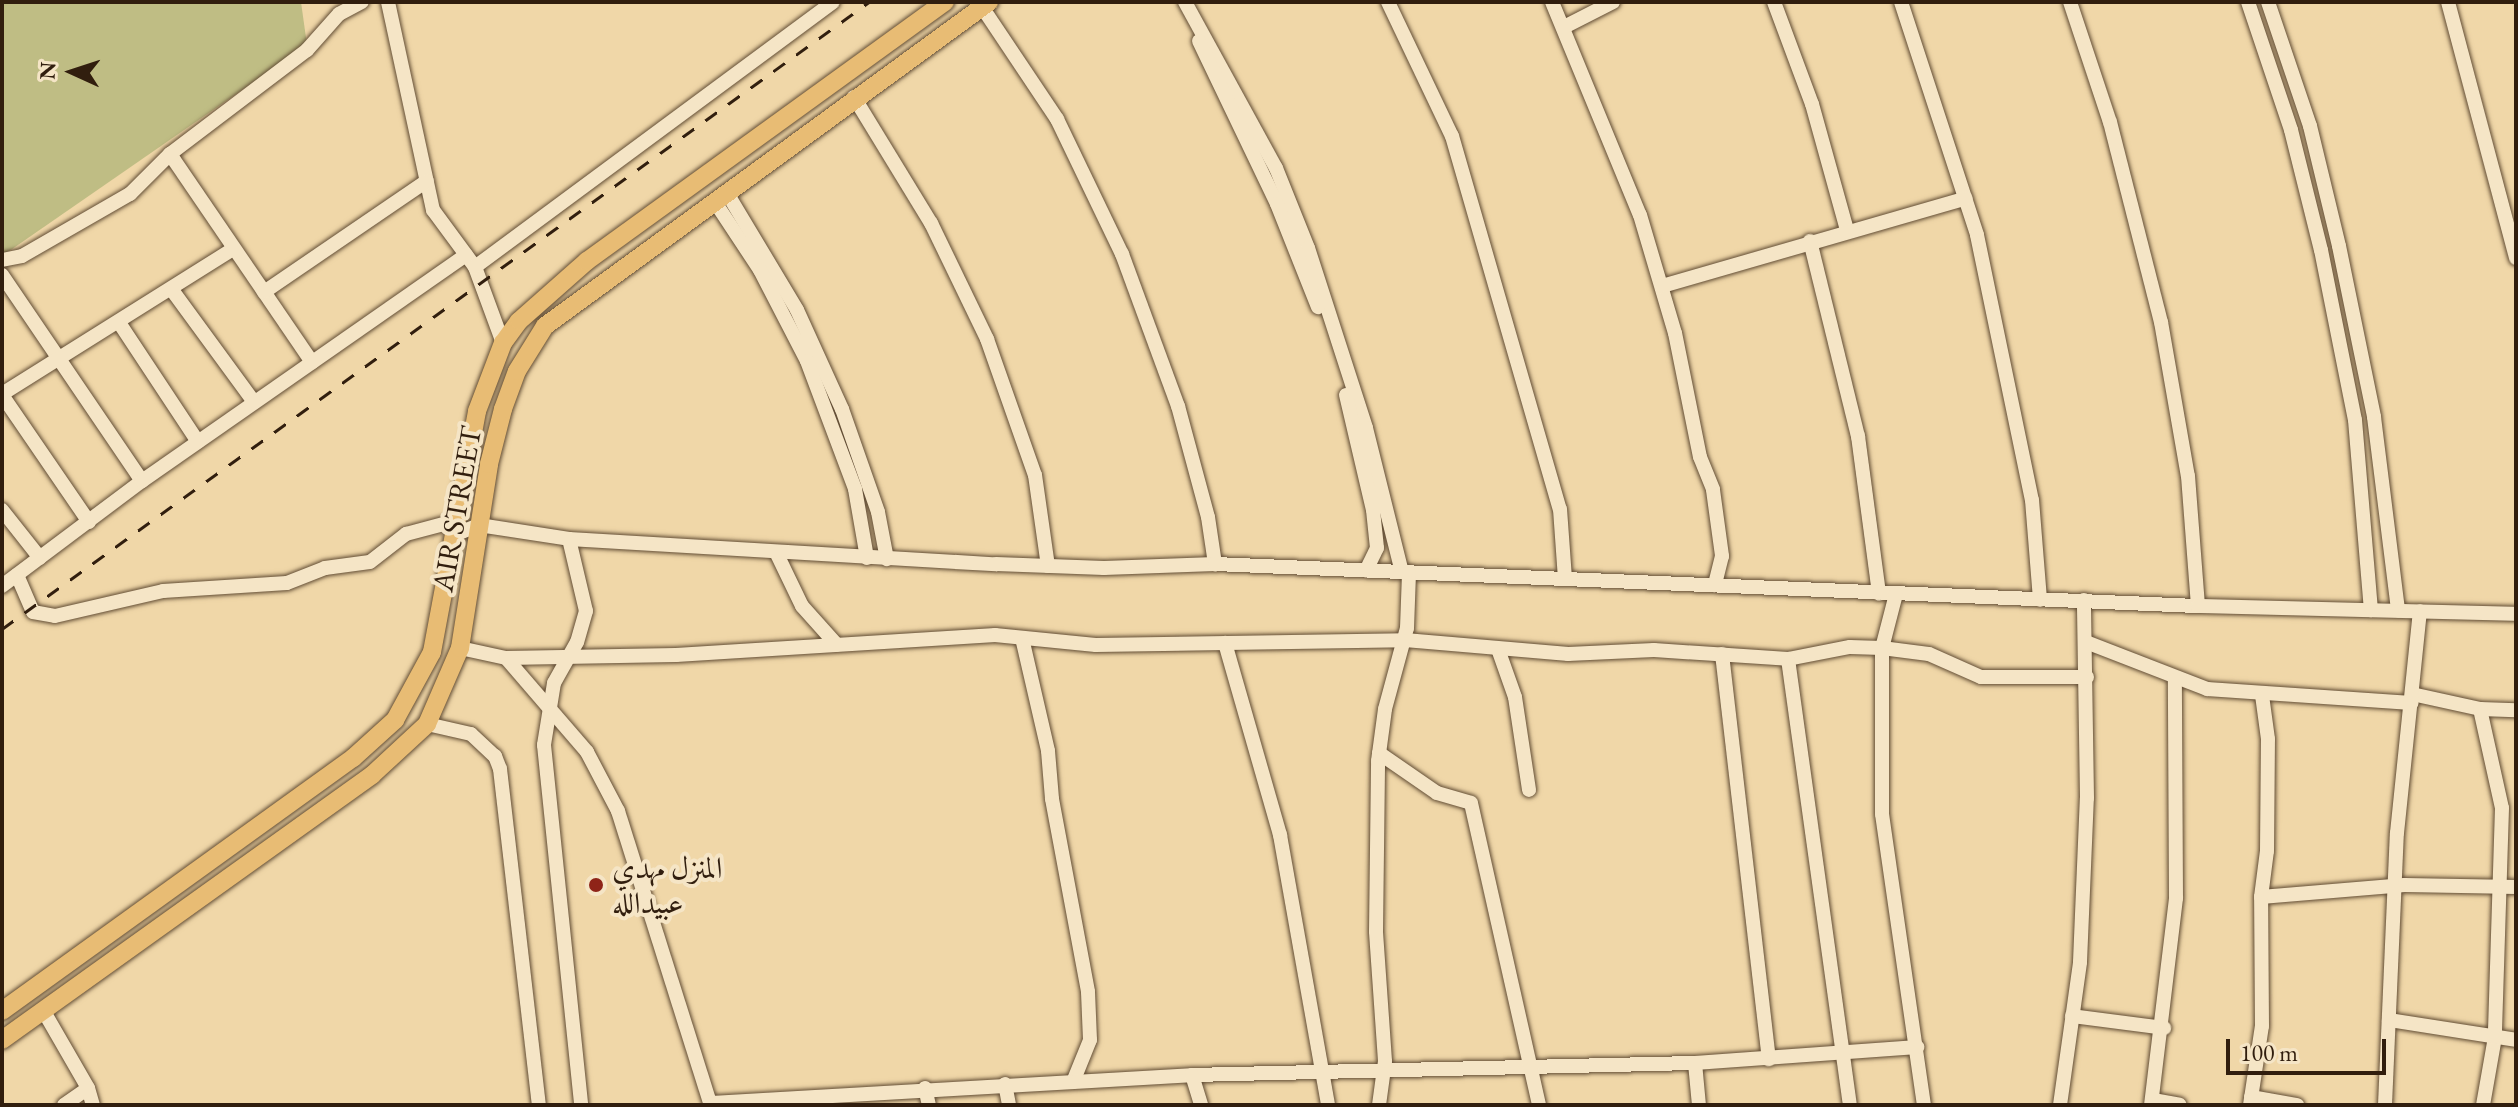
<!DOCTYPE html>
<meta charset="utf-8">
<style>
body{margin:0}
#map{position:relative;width:2518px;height:1107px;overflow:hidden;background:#f0d7a8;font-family:"EB Garamond",Amiri,serif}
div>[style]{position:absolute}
.green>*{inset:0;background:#bfbd84}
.roads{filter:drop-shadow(0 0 2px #614c34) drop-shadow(0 0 2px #614c34)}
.minor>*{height:14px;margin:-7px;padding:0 7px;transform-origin:7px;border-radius:7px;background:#f5e5c6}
.major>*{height:18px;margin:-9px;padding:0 9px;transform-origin:9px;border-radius:9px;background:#e8bc74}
.rail>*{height:3px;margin-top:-1.5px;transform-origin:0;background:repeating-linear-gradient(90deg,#311e0e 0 14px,transparent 0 28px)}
.dots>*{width:22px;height:22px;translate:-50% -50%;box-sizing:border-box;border:4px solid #f5e5c6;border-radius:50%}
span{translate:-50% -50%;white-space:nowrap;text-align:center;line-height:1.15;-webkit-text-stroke:8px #f5e5c6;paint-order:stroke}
.street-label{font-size:30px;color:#311e0e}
.poi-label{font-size:30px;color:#311e0e}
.left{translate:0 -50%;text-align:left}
.frame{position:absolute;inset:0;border:4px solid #311e0e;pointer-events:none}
.north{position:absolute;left:32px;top:32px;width:80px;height:80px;-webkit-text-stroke:6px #f5e5c6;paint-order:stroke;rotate:273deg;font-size:22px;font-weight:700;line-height:32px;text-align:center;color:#311e0e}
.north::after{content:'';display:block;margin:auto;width:28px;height:36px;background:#311e0e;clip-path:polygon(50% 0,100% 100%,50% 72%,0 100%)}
.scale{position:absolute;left:2226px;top:1039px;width:160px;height:36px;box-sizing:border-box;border:4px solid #311e0e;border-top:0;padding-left:10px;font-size:24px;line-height:28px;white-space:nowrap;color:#311e0e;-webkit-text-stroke:6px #f5e5c6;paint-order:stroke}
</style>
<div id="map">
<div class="green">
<div style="clip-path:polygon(2px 2px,301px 2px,307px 45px,2px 256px)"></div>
</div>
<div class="roads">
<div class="minor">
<div style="left:388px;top:2px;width:213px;rotate:77.8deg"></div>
<div style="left:433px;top:210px;width:71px;rotate:53.6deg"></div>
<div style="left:475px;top:267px;width:81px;rotate:69.8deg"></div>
<div style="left:1185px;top:2px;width:189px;rotate:61.3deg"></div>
<div style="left:1276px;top:168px;width:86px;rotate:68.2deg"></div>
<div style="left:1308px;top:248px;width:189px;rotate:72.1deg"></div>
<div style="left:1366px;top:428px;width:148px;rotate:76deg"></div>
<div style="left:1388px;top:2px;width:148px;rotate:64.5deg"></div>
<div style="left:1452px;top:136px;width:388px;rotate:73.9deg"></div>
<div style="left:1560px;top:509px;width:69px;rotate:85.9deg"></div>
<div style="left:1552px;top:2px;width:230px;rotate:67.6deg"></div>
<div style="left:1640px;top:215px;width:123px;rotate:73.5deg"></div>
<div style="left:1675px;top:333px;width:126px;rotate:78.6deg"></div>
<div style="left:1700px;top:457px;width:35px;rotate:68deg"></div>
<div style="left:1713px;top:490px;width:67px;rotate:82.2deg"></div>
<div style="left:1722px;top:556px;width:30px;rotate:104deg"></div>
<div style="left:1774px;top:2px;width:109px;rotate:69.6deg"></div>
<div style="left:1812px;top:104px;width:131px;rotate:74.5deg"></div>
<div style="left:1901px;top:2px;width:245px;rotate:71.9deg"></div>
<div style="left:1977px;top:235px;width:271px;rotate:78.3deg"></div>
<div style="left:2032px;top:500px;width:100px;rotate:85.4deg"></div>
<div style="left:2070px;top:2px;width:126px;rotate:71.6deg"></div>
<div style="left:2110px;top:122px;width:206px;rotate:75.7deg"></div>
<div style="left:2161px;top:322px;width:156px;rotate:80.1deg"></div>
<div style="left:2188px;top:476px;width:130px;rotate:85.6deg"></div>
<div style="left:2248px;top:2px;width:135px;rotate:71.4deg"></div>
<div style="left:2291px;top:130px;width:124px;rotate:76deg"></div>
<div style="left:2321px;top:250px;width:173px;rotate:78.7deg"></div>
<div style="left:2355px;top:420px;width:191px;rotate:85.2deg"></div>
<div style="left:2268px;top:2px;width:131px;rotate:71.3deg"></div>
<div style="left:2310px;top:126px;width:123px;rotate:76.4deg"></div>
<div style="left:2339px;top:246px;width:175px;rotate:78.4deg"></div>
<div style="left:2374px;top:417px;width:195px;rotate:82.9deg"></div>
<div style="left:2448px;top:2px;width:265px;rotate:75.1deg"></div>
<div style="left:982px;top:7px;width:135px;rotate:56.2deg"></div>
<div style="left:1057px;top:119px;width:150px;rotate:64.3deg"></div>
<div style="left:1122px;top:254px;width:162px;rotate:69.8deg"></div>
<div style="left:1178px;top:406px;width:115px;rotate:74.9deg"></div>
<div style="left:1208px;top:517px;width:48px;rotate:81.5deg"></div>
<div style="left:1564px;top:27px;width:55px;rotate:-27deg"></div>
<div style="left:1199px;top:41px;width:181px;rotate:64.4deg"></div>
<div style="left:1277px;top:204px;width:111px;rotate:68.3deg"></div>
<div style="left:854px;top:97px;width:148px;rotate:58.6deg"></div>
<div style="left:931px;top:223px;width:129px;rotate:64.2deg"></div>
<div style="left:987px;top:339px;width:144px;rotate:70.6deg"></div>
<div style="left:1035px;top:475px;width:92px;rotate:81.9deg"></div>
<div style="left:170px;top:154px;width:252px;rotate:55.7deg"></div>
<div style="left:727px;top:193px;width:136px;rotate:59.1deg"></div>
<div style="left:797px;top:310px;width:109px;rotate:65.6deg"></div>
<div style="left:842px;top:409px;width:109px;rotate:70.7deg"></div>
<div style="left:878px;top:512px;width:48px;rotate:79.2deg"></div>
<div style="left:715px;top:202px;width:82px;rotate:56.5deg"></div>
<div style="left:760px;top:270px;width:102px;rotate:62.7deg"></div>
<div style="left:807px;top:361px;width:137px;rotate:69.4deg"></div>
<div style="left:855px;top:489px;width:70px;rotate:80.1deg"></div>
<div style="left:1810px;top:241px;width:201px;rotate:76.2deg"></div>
<div style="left:1858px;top:436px;width:159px;rotate:82.4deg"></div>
<div style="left:2px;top:260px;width:20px;rotate:-11deg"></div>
<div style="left:22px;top:256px;width:125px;rotate:-29.9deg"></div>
<div style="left:130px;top:194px;width:57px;rotate:-45deg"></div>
<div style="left:170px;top:154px;width:172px;rotate:-37.2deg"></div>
<div style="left:307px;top:50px;width:48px;rotate:-48.4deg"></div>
<div style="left:339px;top:14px;width:26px;rotate:-28deg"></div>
<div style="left:475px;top:267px;width:445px;rotate:-36.5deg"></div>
<div style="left:2px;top:275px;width:249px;rotate:55.8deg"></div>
<div style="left:1662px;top:286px;width:316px;rotate:-16.1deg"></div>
<div style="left:172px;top:290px;width:139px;rotate:53.8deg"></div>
<div style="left:264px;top:292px;width:197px;rotate:-34.3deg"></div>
<div style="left:120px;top:324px;width:141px;rotate:56.5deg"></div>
<div style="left:2px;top:394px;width:273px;rotate:-32.1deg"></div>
<div style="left:2px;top:395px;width:154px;rotate:55.6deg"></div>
<div style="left:1346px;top:395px;width:118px;rotate:76.8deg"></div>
<div style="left:1373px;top:510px;width:38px;rotate:84deg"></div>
<div style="left:1377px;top:548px;width:25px;rotate:116deg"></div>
<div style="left:2px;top:510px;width:61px;rotate:51.6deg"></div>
<div style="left:454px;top:535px;width:27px;rotate:-22deg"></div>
<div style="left:479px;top:525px;width:91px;rotate:8.8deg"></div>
<div style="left:569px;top:539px;width:428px;rotate:3.4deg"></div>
<div style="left:996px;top:564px;width:108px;rotate:2.1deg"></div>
<div style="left:1104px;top:568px;width:111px;rotate:-2.1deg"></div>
<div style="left:1215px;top:564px;width:984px;rotate:2.45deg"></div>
<div style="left:2198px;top:606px;width:318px;rotate:1.4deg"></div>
<div style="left:569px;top:539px;width:74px;rotate:76.7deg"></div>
<div style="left:586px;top:611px;width:32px;rotate:106deg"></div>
<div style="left:577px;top:642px;width:47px;rotate:119.3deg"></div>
<div style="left:554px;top:683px;width:63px;rotate:99.2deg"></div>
<div style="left:544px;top:745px;width:362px;rotate:84.1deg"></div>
<div style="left:776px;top:552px;width:60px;rotate:64.3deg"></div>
<div style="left:802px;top:606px;width:52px;rotate:48.1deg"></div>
<div style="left:17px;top:575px;width:40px;rotate:66.6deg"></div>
<div style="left:33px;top:612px;width:22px;rotate:10deg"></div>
<div style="left:55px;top:616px;width:111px;rotate:-13deg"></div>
<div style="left:163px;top:591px;width:124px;rotate:-3.7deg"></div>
<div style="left:287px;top:583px;width:41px;rotate:-21.5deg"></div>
<div style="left:325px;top:568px;width:45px;rotate:-7.6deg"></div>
<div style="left:370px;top:562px;width:46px;rotate:-37.9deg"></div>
<div style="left:406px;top:534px;width:51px;rotate:-14.9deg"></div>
<div style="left:2px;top:586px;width:175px;rotate:-36.9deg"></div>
<div style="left:142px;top:481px;width:395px;rotate:-34.9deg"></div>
<div style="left:1896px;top:594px;width:56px;rotate:104.5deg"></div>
<div style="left:1882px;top:648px;width:166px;rotate:90deg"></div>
<div style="left:1882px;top:814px;width:294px;rotate:81.8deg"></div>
<div style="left:1022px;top:638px;width:116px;rotate:77deg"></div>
<div style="left:1048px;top:751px;width:48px;rotate:85.2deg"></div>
<div style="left:1052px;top:799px;width:196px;rotate:79.4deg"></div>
<div style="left:1088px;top:992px;width:48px;rotate:87.6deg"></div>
<div style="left:1090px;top:1040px;width:45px;rotate:112deg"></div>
<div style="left:2086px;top:642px;width:130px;rotate:21.2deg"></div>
<div style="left:2207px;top:689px;width:205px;rotate:3.9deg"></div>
<div style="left:1225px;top:643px;width:200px;rotate:74deg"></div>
<div style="left:1280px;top:835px;width:274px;rotate:79.9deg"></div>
<div style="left:460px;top:648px;width:47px;rotate:12.3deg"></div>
<div style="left:506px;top:658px;width:124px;rotate:49.2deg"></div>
<div style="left:587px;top:752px;width:67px;rotate:62.3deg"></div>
<div style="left:618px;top:811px;width:306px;rotate:72.5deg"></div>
<div style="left:710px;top:1103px;width:483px;rotate:-3.3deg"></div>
<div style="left:1192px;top:1075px;width:503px;rotate:-1.37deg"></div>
<div style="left:1695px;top:1063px;width:223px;rotate:-4.1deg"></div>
<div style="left:1498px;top:649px;width:51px;rotate:70.5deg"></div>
<div style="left:1515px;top:697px;width:94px;rotate:81.4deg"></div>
<div style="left:1722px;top:654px;width:408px;rotate:83.4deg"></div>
<div style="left:506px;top:658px;width:170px;rotate:-1deg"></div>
<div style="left:676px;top:655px;width:320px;rotate:-3.6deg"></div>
<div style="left:995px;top:635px;width:101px;rotate:5.7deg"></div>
<div style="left:1096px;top:645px;width:309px;rotate:-0.9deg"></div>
<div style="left:1405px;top:640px;width:164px;rotate:4.9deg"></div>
<div style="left:1568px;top:654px;width:86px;rotate:-2.7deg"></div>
<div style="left:1654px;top:650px;width:134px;rotate:3.8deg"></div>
<div style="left:1788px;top:659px;width:63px;rotate:-11deg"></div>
<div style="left:1850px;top:647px;width:32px;rotate:2deg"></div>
<div style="left:1882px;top:648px;width:47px;rotate:7.3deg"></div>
<div style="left:1929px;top:654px;width:57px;rotate:23.9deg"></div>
<div style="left:1981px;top:677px;width:106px"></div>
<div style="left:1788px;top:659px;width:450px;rotate:82.1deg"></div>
<div style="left:2412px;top:694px;width:70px;rotate:12.4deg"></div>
<div style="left:2480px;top:709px;width:36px;rotate:2deg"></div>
<div style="left:2480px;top:709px;width:101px;rotate:77.5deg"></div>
<div style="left:2502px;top:808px;width:229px;rotate:91.8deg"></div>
<div style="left:2495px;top:1037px;width:69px;rotate:100deg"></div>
<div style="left:427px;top:724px;width:45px;rotate:12.8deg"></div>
<div style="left:471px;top:734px;width:33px;rotate:43deg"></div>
<div style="left:495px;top:756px;width:14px;rotate:69deg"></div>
<div style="left:500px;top:769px;width:338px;rotate:83.4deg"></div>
<div style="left:1379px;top:753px;width:70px;rotate:34.6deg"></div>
<div style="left:1437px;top:793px;width:35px;rotate:16deg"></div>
<div style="left:1471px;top:803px;width:310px;rotate:77.3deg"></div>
<div style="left:2261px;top:897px;width:144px;rotate:-4.8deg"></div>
<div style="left:2405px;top:885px;width:111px;rotate:1deg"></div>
<div style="left:43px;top:1010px;width:90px;rotate:60deg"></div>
<div style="left:88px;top:1088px;width:18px;rotate:74deg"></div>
<div style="left:2072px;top:1016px;width:93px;rotate:7.4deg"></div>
<div style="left:2389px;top:1020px;width:129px;rotate:8.9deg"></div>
<div style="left:1695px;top:1063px;width:42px;rotate:84.6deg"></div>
<div style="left:1192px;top:1075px;width:31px;rotate:73deg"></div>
<div style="left:1005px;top:1084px;width:21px;rotate:79deg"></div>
<div style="left:925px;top:1088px;width:17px;rotate:77deg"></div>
<div style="left:2251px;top:1097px;width:47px;rotate:9.9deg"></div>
<div style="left:2153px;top:1100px;width:27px;rotate:10deg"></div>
<div style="left:64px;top:1105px;width:29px;rotate:-35deg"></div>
<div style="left:1379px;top:1105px;width:44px;rotate:-82.2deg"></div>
<div style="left:1385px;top:1061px;width:130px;rotate:-94deg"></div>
<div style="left:1376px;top:931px;width:170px;rotate:-89.3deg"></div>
<div style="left:1378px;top:761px;width:52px;rotate:-82.3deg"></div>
<div style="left:1385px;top:709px;width:84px;rotate:-74.8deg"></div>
<div style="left:1407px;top:628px;width:55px;rotate:-87.9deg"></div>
<div style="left:2060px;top:1105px;width:144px;rotate:-82deg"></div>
<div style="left:2080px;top:962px;width:164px;rotate:-87.6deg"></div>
<div style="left:2087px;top:798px;width:198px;rotate:-90.9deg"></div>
<div style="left:2151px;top:1105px;width:209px;rotate:-83.1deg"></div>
<div style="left:2176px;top:898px;width:218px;rotate:-90.3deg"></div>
<div style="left:2250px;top:1105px;width:80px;rotate:-81.4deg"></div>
<div style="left:2262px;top:1026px;width:129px;rotate:-90.4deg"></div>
<div style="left:2261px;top:897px;width:46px;rotate:-82.6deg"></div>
<div style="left:2267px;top:851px;width:112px;rotate:-89.5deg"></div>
<div style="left:2268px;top:739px;width:44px;rotate:-97.8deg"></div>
<div style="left:2385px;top:1105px;width:272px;rotate:-87.5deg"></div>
<div style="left:2397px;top:833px;width:223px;rotate:-84.1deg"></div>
</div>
<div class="major">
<div style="left:2px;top:1011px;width:433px;rotate:-35.8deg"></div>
<div style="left:353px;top:758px;width:57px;rotate:-42.1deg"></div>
<div style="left:395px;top:720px;width:77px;rotate:-61.4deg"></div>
<div style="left:432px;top:652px;width:245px;rotate:-79.4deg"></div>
<div style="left:477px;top:411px;width:73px;rotate:-69.1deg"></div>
<div style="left:503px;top:343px;width:27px;rotate:-54deg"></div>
<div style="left:519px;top:321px;width:91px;rotate:-41.4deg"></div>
<div style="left:587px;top:261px;width:442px;rotate:-35.9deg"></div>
<div style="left:2px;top:1040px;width:455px;rotate:-35.6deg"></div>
<div style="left:372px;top:775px;width:75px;rotate:-42.8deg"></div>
<div style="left:427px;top:724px;width:83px;rotate:-66.5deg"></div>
<div style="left:460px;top:648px;width:186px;rotate:-81deg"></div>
<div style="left:489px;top:464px;width:57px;rotate:-75.7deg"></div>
<div style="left:503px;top:409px;width:40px;rotate:-69.8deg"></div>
<div style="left:517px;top:371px;width:53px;rotate:-58.1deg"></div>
<div style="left:545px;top:326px;width:550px;rotate:-36.12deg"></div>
</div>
</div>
<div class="rail">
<div style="left:2px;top:629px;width:1070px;rotate:-35.87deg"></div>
</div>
<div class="dots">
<div style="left:596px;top:885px;background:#8f2418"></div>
</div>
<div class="street-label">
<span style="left:457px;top:509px;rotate:-80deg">AIR STREET</span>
</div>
<div class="poi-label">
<span class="left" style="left:612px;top:885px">المنزل مهدي<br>عبيدالله</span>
</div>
<div class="frame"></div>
<div class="north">N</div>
<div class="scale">100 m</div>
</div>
